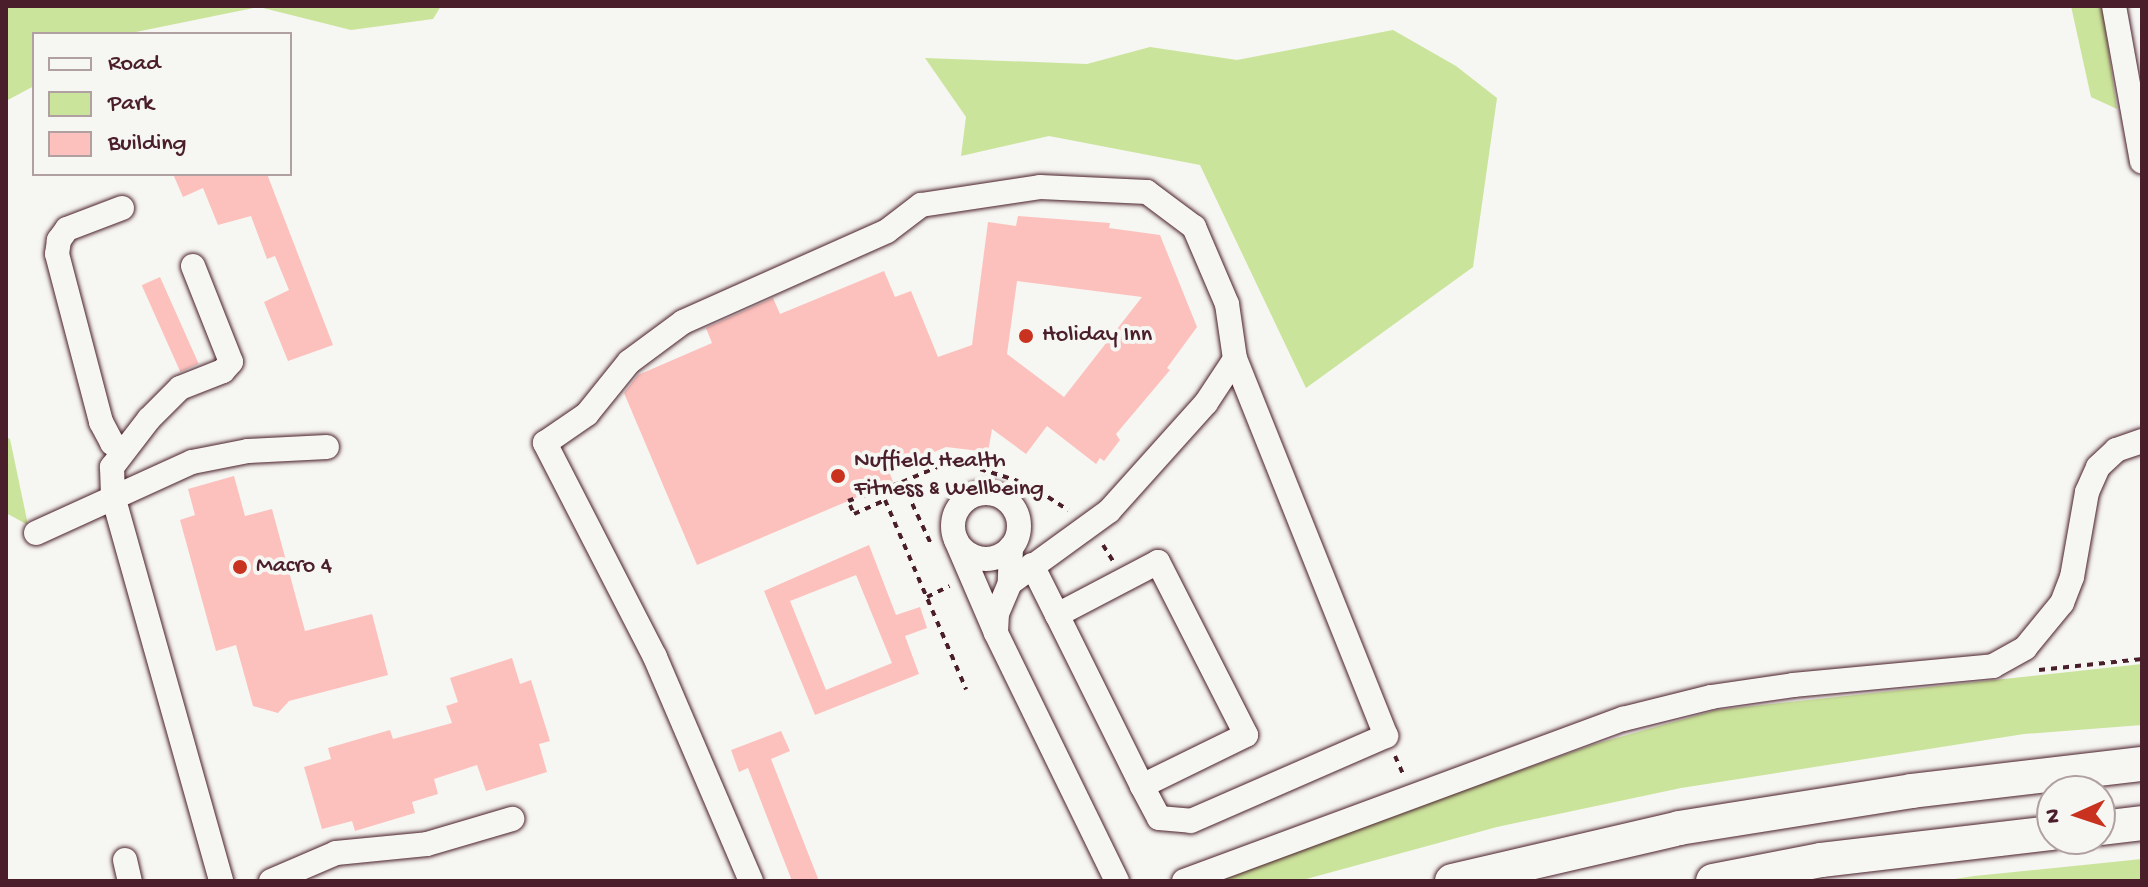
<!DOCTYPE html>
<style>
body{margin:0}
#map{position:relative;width:2148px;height:887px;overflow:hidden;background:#f6f6f2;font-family:"Gochi Hand",sans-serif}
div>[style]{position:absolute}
.green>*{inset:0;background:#cbe49b}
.building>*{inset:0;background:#fdc1bd;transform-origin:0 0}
.path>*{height:4px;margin-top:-2px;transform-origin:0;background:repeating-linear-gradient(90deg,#4a1f2b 0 6px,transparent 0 12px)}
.roads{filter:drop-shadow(0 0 2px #4a1f2b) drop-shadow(0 0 2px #4a1f2b)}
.minor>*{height:24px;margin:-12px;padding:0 12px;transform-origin:12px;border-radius:12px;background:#f6f6f2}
.minor>.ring{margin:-12px;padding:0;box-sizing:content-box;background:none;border:24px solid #f6f6f2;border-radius:50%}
.highway>*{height:34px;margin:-17px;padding:0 17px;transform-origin:17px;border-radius:17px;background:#f6f6f2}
.dots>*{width:22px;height:22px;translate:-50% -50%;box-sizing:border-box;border:4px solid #f6f6f2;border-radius:50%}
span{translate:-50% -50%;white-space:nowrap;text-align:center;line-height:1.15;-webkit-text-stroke:8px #f6f6f2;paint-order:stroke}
.poi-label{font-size:24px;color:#4a1f2b}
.left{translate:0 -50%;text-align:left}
.frame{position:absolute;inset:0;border:8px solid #4a1f2b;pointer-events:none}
.legend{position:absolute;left:32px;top:32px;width:260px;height:144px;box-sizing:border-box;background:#f6f6f2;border:2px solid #b1a0a2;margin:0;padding:10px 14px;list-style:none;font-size:24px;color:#4a1f2b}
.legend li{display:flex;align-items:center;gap:16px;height:40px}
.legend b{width:40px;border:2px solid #b1a0a2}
.north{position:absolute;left:2036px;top:775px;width:80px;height:80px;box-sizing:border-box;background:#f6f6f2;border:2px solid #b1a0a2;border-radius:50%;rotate:267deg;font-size:22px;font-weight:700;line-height:32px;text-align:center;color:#4a1f2b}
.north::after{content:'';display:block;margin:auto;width:28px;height:36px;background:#c8321e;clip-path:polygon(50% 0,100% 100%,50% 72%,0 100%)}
</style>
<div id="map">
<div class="green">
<div style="clip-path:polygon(6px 6px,441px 6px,433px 19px,351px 30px,259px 7px,126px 34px,34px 34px,34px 86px,6px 101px)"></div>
<div style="clip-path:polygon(2071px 6px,2102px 6px,2117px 109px,2091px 97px)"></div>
<div style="clip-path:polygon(1393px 30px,1456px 66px,1497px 98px,1473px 267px,1306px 388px,1200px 165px,1049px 136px,961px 156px,966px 117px,925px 58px,1087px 64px,1150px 47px,1237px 60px)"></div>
<div style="clip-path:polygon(6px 437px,10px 439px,28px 525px,6px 513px)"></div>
<div style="clip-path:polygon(2142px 664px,2142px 725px,2024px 734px,1681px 788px,1497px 827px,1299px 881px,1207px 881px,1595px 744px,1716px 710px)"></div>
<div style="clip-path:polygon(2142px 859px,2142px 881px,1942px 881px,1974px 876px)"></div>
</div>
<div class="building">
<div style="clip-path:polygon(173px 174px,267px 174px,333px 345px,288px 361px,264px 302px,289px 290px,275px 256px,267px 259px,251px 216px,218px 225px,203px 188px,183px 197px)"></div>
<div style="clip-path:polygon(evenodd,1018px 216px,1110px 223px,1109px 228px,1160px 235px,1197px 327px,1167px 368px,1170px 370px,1116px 434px,1120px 440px,1104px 461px,1100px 458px,1096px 464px,1047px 426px,1026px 454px,992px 429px,988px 452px,946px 447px,889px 471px,893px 482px,697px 565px,624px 393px,638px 375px,712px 343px,706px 328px,773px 298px,780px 314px,884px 271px,895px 297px,911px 291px,938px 357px,972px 345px,988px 222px,1016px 226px,1018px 216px,1017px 281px,1142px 297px,1064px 397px,1007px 354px,1017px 281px)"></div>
<div style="left:160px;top:277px;width:95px;height:20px;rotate:66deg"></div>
<div style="clip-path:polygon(234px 476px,245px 516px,272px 509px,305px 631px,372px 614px,388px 675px,289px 701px,278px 713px,253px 706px,236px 645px,216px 651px,180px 520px,195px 515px,188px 489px)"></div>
<div style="clip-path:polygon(evenodd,869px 545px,896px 615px,920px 607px,927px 628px,905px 636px,919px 674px,815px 715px,764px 591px,869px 545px,856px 575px,892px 663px,826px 690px,790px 601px,856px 575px)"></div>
<div style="clip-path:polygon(512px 658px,520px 684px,531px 680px,550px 741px,539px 744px,547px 772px,486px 791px,477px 765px,434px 779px,438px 794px,412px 802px,415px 813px,355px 831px,352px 821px,322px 829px,304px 767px,331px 759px,328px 748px,390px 730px,393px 739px,452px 723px,446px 706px,458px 702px,450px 678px)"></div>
<div style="clip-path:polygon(781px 731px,790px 751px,771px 759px,819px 881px,792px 881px,748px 768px,739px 772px,731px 750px)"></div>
</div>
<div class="path">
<div style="left:982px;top:451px;width:18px;rotate:96deg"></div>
<div style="left:980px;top:469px;width:50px;rotate:17.4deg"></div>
<div style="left:1028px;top:484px;width:48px;rotate:33deg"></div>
<div style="left:937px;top:467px;width:25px;rotate:-21deg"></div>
<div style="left:960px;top:458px;width:21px;rotate:5deg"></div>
<div style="left:902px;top:482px;width:38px;rotate:-23deg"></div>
<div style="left:937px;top:467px;width:15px;rotate:-113deg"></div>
<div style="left:848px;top:501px;width:57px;rotate:-19.4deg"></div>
<div style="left:902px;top:482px;width:68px;rotate:64.9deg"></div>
<div style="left:850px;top:505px;width:10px;rotate:66deg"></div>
<div style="left:854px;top:514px;width:34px;rotate:-24deg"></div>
<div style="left:885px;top:500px;width:206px;rotate:66.8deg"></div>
<div style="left:1103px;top:545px;width:19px;rotate:58deg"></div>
<div style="left:927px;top:597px;width:25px;rotate:-26deg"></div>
<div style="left:2039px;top:670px;width:104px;rotate:-6.1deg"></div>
<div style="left:1395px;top:756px;width:20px;rotate:66deg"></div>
</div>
<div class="roads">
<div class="minor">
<div style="left:2114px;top:6px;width:158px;rotate:79.8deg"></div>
<div style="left:122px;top:208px;width:59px;rotate:159.1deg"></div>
<div style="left:67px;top:229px;width:14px;rotate:126deg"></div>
<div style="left:59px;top:240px;width:14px;rotate:98deg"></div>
<div style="left:57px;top:254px;width:174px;rotate:75.3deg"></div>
<div style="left:101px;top:422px;width:24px;rotate:62deg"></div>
<div style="left:112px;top:443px;width:13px;rotate:32deg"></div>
<div style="left:193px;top:266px;width:103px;rotate:68.4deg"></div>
<div style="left:231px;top:362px;width:12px;rotate:132deg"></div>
<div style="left:223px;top:371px;width:46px;rotate:158.4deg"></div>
<div style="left:180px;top:388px;width:44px;rotate:135deg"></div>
<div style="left:149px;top:419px;width:61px;rotate:127.6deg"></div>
<div style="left:112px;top:467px;width:29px;rotate:88deg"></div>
<div style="left:113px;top:496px;width:400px;rotate:74.3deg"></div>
<div class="ring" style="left:953px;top:493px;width:42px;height:42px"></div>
<div style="left:36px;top:533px;width:171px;rotate:-24.5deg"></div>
<div style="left:192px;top:462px;width:57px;rotate:-11.1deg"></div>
<div style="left:248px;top:451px;width:79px;rotate:-2.9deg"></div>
<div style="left:956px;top:540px;width:101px;rotate:66.7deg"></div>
<div style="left:1011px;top:547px;width:36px;rotate:92deg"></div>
<div style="left:1010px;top:583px;width:33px;rotate:113deg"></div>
<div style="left:997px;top:613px;width:20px;rotate:93deg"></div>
<div style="left:996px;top:633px;width:276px;rotate:64deg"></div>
<div style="left:1158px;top:562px;width:194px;rotate:63deg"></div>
<div style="left:1246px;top:735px;width:116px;rotate:153.9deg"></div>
<div style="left:1142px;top:786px;width:191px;rotate:-116.4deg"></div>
<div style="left:1057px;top:615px;width:114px;rotate:-27.7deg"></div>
<div style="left:1032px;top:565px;width:56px;rotate:63.4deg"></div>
<div style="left:1142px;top:786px;width:36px;rotate:62deg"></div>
<div style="left:1159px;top:818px;width:32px;rotate:5deg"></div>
<div style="left:1191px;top:821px;width:213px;rotate:-23.6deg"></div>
<div style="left:1386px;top:736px;width:406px;rotate:-111.8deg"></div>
<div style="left:125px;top:860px;width:22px;rotate:77deg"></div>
<div style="left:271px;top:881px;width:71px;rotate:-23.3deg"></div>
<div style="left:336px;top:853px;width:91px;rotate:-5.6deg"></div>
<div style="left:427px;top:844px;width:89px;rotate:-16.4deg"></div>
<div style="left:751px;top:881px;width:244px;rotate:-113.2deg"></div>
<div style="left:655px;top:657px;width:241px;rotate:-117.2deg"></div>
<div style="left:545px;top:443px;width:51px;rotate:-34.6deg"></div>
<div style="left:587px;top:414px;width:67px;rotate:-51.1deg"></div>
<div style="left:629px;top:362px;width:67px;rotate:-36.5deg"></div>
<div style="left:683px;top:322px;width:223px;rotate:-24deg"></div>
<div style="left:887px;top:231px;width:43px;rotate:-37.4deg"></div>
<div style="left:921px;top:205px;width:120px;rotate:-8.6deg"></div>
<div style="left:1040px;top:187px;width:107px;rotate:2.7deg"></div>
<div style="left:1147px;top:192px;width:59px;rotate:36.7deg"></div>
<div style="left:1194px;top:227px;width:84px;rotate:66.8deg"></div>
<div style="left:1227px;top:304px;width:56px;rotate:81.7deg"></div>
<div style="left:1235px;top:359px;width:53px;rotate:123.4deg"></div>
<div style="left:1206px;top:403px;width:145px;rotate:131.9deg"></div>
<div style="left:1109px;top:511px;width:122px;rotate:144deg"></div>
<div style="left:1184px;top:881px;width:468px;rotate:-20.3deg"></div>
<div style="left:1623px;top:719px;width:91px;rotate:-14deg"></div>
<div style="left:1711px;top:697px;width:83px;rotate:-8.3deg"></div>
<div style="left:1793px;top:685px;width:201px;rotate:-5.4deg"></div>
<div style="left:1993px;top:666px;width:37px;rotate:-29deg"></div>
<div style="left:2025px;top:648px;width:58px;rotate:-50.6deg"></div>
<div style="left:2062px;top:603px;width:28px;rotate:-69deg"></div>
<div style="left:2072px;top:577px;width:86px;rotate:-80deg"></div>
<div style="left:2087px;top:492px;width:27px;rotate:-66deg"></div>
<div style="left:2098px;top:467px;width:25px;rotate:-43deg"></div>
<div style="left:2116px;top:450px;width:28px;rotate:-19deg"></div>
</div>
<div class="highway">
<div style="left:2100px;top:828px;width:42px;rotate:-6.8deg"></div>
<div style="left:1452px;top:881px;width:233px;rotate:-13.1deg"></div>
<div style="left:1679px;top:828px;width:236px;rotate:-9deg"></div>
<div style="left:1912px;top:791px;width:232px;rotate:-6.7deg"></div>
<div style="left:1713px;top:881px;width:110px;rotate:-11deg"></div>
<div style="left:1821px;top:860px;width:233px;rotate:-6.7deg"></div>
</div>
</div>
<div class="dots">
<div style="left:1026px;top:336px;background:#c8321e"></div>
<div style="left:838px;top:476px;background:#c8321e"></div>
<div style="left:240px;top:567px;background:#c8321e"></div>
</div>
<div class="poi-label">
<span class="left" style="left:1042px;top:336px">Holiday Inn</span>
<span class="left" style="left:854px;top:476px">Nuffield Health<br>Fitness &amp; Wellbeing</span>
<span class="left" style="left:256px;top:567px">Macro 4</span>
</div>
<div class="frame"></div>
<ul class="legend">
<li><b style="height:10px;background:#f6f6f2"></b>Road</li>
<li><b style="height:22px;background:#cbe49b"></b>Park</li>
<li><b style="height:22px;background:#fdc1bd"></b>Building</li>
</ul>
<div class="north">N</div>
</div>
